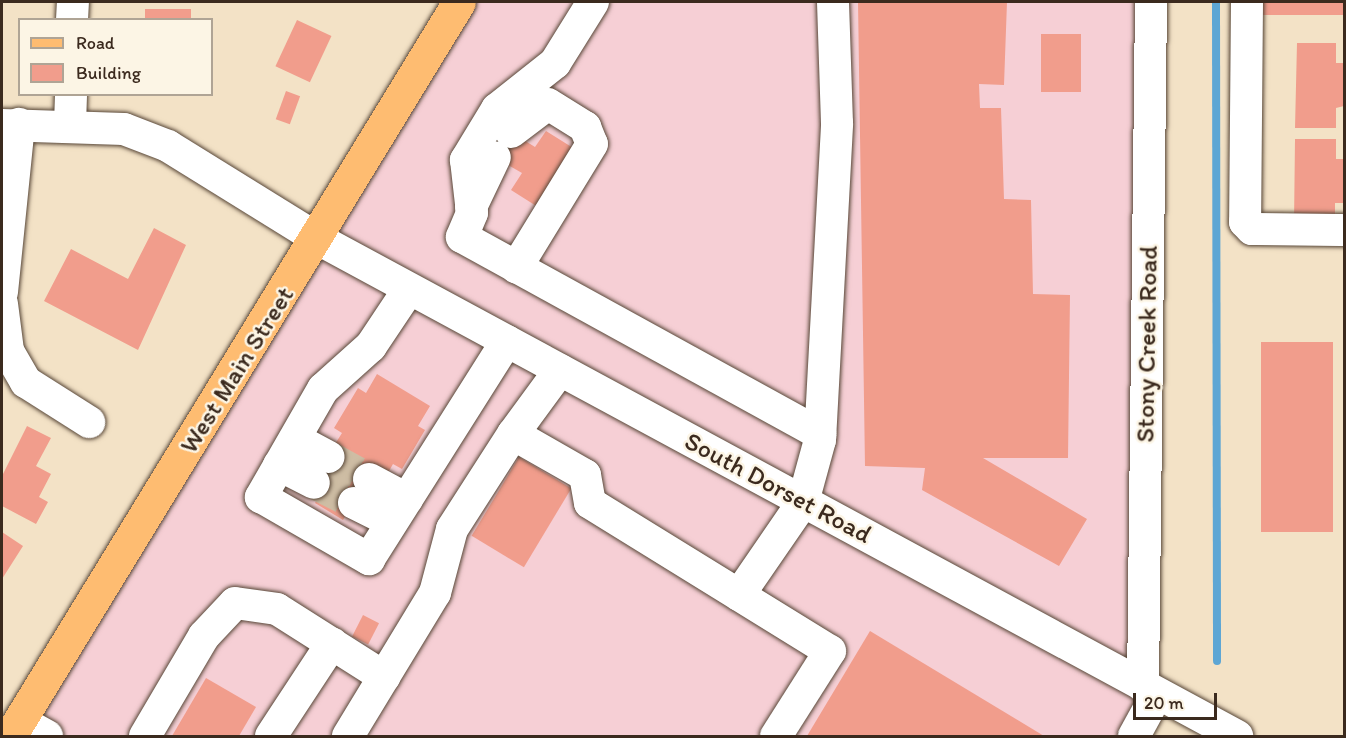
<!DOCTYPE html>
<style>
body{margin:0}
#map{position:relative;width:1346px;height:738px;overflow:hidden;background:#f3e2c6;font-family:Itim,sans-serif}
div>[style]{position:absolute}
.built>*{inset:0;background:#f6cfd5}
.stream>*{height:8px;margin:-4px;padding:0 4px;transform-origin:4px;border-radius:4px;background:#5da6d4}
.building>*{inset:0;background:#f19d8c;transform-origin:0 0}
.minor-tunnel>*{height:32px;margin-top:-16px;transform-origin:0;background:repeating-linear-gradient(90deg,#cebda4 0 32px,transparent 0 48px)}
.roads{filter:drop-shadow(0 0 2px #574637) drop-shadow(0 0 2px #574637)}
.minor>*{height:32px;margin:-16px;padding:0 16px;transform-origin:16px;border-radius:16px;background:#fff}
.major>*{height:33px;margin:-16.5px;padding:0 16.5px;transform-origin:16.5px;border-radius:16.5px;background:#febc71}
span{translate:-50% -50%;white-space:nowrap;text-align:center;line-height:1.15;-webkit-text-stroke:5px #fcf5e5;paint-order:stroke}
.street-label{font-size:26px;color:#3b2a1e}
.frame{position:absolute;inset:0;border:3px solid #3b2a1e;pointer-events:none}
.legend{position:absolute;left:18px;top:18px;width:195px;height:78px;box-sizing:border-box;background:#fcf5e5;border:2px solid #afa495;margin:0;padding:8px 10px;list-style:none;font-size:18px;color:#3b2a1e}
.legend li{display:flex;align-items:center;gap:12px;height:30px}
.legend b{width:30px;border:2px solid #afa495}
.scale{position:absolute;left:1133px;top:693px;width:84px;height:27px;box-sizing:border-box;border:3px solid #3b2a1e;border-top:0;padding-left:8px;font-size:18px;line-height:21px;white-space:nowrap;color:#3b2a1e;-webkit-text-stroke:4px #fcf5e5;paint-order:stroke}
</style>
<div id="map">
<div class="built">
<div style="clip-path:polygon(459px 2px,1151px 2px,1143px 686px,1130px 736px,10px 736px)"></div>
</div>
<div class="stream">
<div style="left:1216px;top:2px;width:659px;rotate:89.91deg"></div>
</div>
<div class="building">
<div style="clip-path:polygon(858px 2px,1007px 2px,1004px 85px,979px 84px,980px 108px,1001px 108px,1004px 199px,1031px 200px,1033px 294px,1070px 295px,1068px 458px,983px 458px,1087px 519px,1059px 566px,922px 490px,925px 468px,865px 466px)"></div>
<div style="left:1258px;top:2px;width:86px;height:13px"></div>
<div style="left:145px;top:9px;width:46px;height:11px"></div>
<div style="left:297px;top:20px;width:38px;height:51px;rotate:25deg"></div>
<div style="left:1041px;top:34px;width:40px;height:58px"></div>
<div style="clip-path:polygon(1297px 43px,1336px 43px,1336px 63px,1344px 63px,1344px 106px,1336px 108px,1336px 128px,1295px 128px)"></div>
<div style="left:286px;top:91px;width:15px;height:30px;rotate:20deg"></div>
<div style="clip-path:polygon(498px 124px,535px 147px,546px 131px,578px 151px,541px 209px,511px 190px,522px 173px,482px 150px)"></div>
<div style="clip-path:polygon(1295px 139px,1336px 139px,1336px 159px,1344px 159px,1343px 203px,1335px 203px,1335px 223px,1294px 223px)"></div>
<div style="clip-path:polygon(154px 228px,186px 245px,138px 350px,44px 301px,71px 249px,128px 279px)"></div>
<div style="left:1261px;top:342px;width:72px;height:190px"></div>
<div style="clip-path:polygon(377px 374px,430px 406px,418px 426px,425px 430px,402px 469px,393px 464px,382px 483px,370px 476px,343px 520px,315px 503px,342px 459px,330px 452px,342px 433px,334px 428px,358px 388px,366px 393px)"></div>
<div style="clip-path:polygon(27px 426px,51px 438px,36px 466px,51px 474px,39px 497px,48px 502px,36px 524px,2px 506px,2px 476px)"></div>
<div style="left:519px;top:457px;width:61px;height:92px;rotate:31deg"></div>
<div style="clip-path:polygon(2px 532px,23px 546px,2px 579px)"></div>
<div style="left:363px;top:615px;width:18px;height:24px;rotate:27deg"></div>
<div style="clip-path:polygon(870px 631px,1044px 736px,807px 736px)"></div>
<div style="clip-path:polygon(206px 678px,256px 707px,239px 736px,172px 736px)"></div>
</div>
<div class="minor-tunnel">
<div style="left:329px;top:457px;width:46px;rotate:28.8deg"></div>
<div style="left:314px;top:483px;width:45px;rotate:26.6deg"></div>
</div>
<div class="roads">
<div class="minor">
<div style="left:593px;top:2px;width:72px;rotate:121.9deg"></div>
<div style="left:555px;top:63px;width:74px;rotate:141.6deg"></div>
<div style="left:497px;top:109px;width:60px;rotate:121.3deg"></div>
<div style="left:466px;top:160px;width:53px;rotate:83.5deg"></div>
<div style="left:472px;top:213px;width:26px;rotate:113deg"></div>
<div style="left:462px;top:237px;width:409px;rotate:28.8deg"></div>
<div style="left:1247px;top:2px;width:220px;rotate:90.5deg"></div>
<div style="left:1245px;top:222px;width:10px;rotate:45deg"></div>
<div style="left:1252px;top:229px;width:92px;rotate:0.6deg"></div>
<div style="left:72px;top:20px;width:18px;rotate:-87deg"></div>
<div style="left:70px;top:124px;width:30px;rotate:-88deg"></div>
<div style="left:2px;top:125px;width:122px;rotate:1.9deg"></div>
<div style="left:124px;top:129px;width:47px;rotate:21.1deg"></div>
<div style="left:168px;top:146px;width:176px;rotate:31.8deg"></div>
<div style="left:318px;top:239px;width:1045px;rotate:28.4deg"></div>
<div style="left:511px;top:132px;width:46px;rotate:-37.1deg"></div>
<div style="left:548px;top:104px;width:44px;rotate:31.9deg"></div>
<div style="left:585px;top:127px;width:18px;rotate:68deg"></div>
<div style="left:592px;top:144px;width:145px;rotate:121.5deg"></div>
<div style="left:471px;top:207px;width:55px;rotate:-64.4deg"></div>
<div style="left:409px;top:289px;width:69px;rotate:123.7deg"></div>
<div style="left:371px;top:346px;width:64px;rotate:138.1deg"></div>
<div style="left:323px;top:389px;width:125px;rotate:119.9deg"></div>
<div style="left:261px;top:497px;width:125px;rotate:29.9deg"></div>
<div style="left:369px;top:559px;width:258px;rotate:-57.7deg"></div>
<div style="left:2px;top:292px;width:169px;rotate:-84.2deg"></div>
<div style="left:2px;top:304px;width:47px;rotate:82.7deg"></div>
<div style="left:8px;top:351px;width:36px;rotate:60deg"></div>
<div style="left:26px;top:382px;width:75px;rotate:32.4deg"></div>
<div style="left:560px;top:370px;width:79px;rotate:126.3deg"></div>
<div style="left:513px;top:434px;width:83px;rotate:29.7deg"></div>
<div style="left:585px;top:475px;width:28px;rotate:80deg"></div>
<div style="left:590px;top:503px;width:282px;rotate:31.7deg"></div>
<div style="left:830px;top:651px;width:101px;rotate:122.4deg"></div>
<div style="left:295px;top:439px;width:38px;rotate:28deg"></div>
<div style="left:279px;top:465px;width:39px;rotate:27deg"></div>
<div style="left:369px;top:479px;width:43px;rotate:27.8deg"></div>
<div style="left:354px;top:503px;width:42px;rotate:26.6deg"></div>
<div style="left:739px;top:595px;width:113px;rotate:-55.5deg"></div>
<div style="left:803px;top:502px;width:64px;rotate:-74.7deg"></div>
<div style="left:820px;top:440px;width:317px;rotate:-86.9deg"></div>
<div style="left:837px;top:123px;width:121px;rotate:-91.9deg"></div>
<div style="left:1143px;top:686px;width:684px;rotate:-89.33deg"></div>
<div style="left:20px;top:721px;width:31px;rotate:29deg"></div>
<div style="left:145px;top:736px;width:116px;rotate:-59.5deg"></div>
<div style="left:204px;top:636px;width:45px;rotate:-46.8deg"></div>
<div style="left:235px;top:603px;width:42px;rotate:8.1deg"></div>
<div style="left:277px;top:609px;width:127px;rotate:32.4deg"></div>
<div style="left:271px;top:736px;width:111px;rotate:-56.7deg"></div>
<div style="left:348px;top:736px;width:167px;rotate:-58.7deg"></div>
<div style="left:435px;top:593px;width:66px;rotate:-75.1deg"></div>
<div style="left:452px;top:529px;width:113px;rotate:-57.3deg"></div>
<div style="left:1134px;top:736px;width:48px;rotate:-61.3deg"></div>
</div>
<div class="major">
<div style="left:10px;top:736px;width:860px;rotate:-58.55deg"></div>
</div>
</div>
<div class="street-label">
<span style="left:1147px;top:344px;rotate:-89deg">Stony Creek Road</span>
<span style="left:237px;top:370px;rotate:-58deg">West Main Street</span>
<span style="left:778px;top:488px;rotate:28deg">South Dorset Road</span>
</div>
<div class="frame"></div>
<ul class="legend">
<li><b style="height:8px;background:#febc71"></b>Road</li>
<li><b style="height:16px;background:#f19d8c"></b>Building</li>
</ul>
<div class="scale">20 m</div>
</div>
